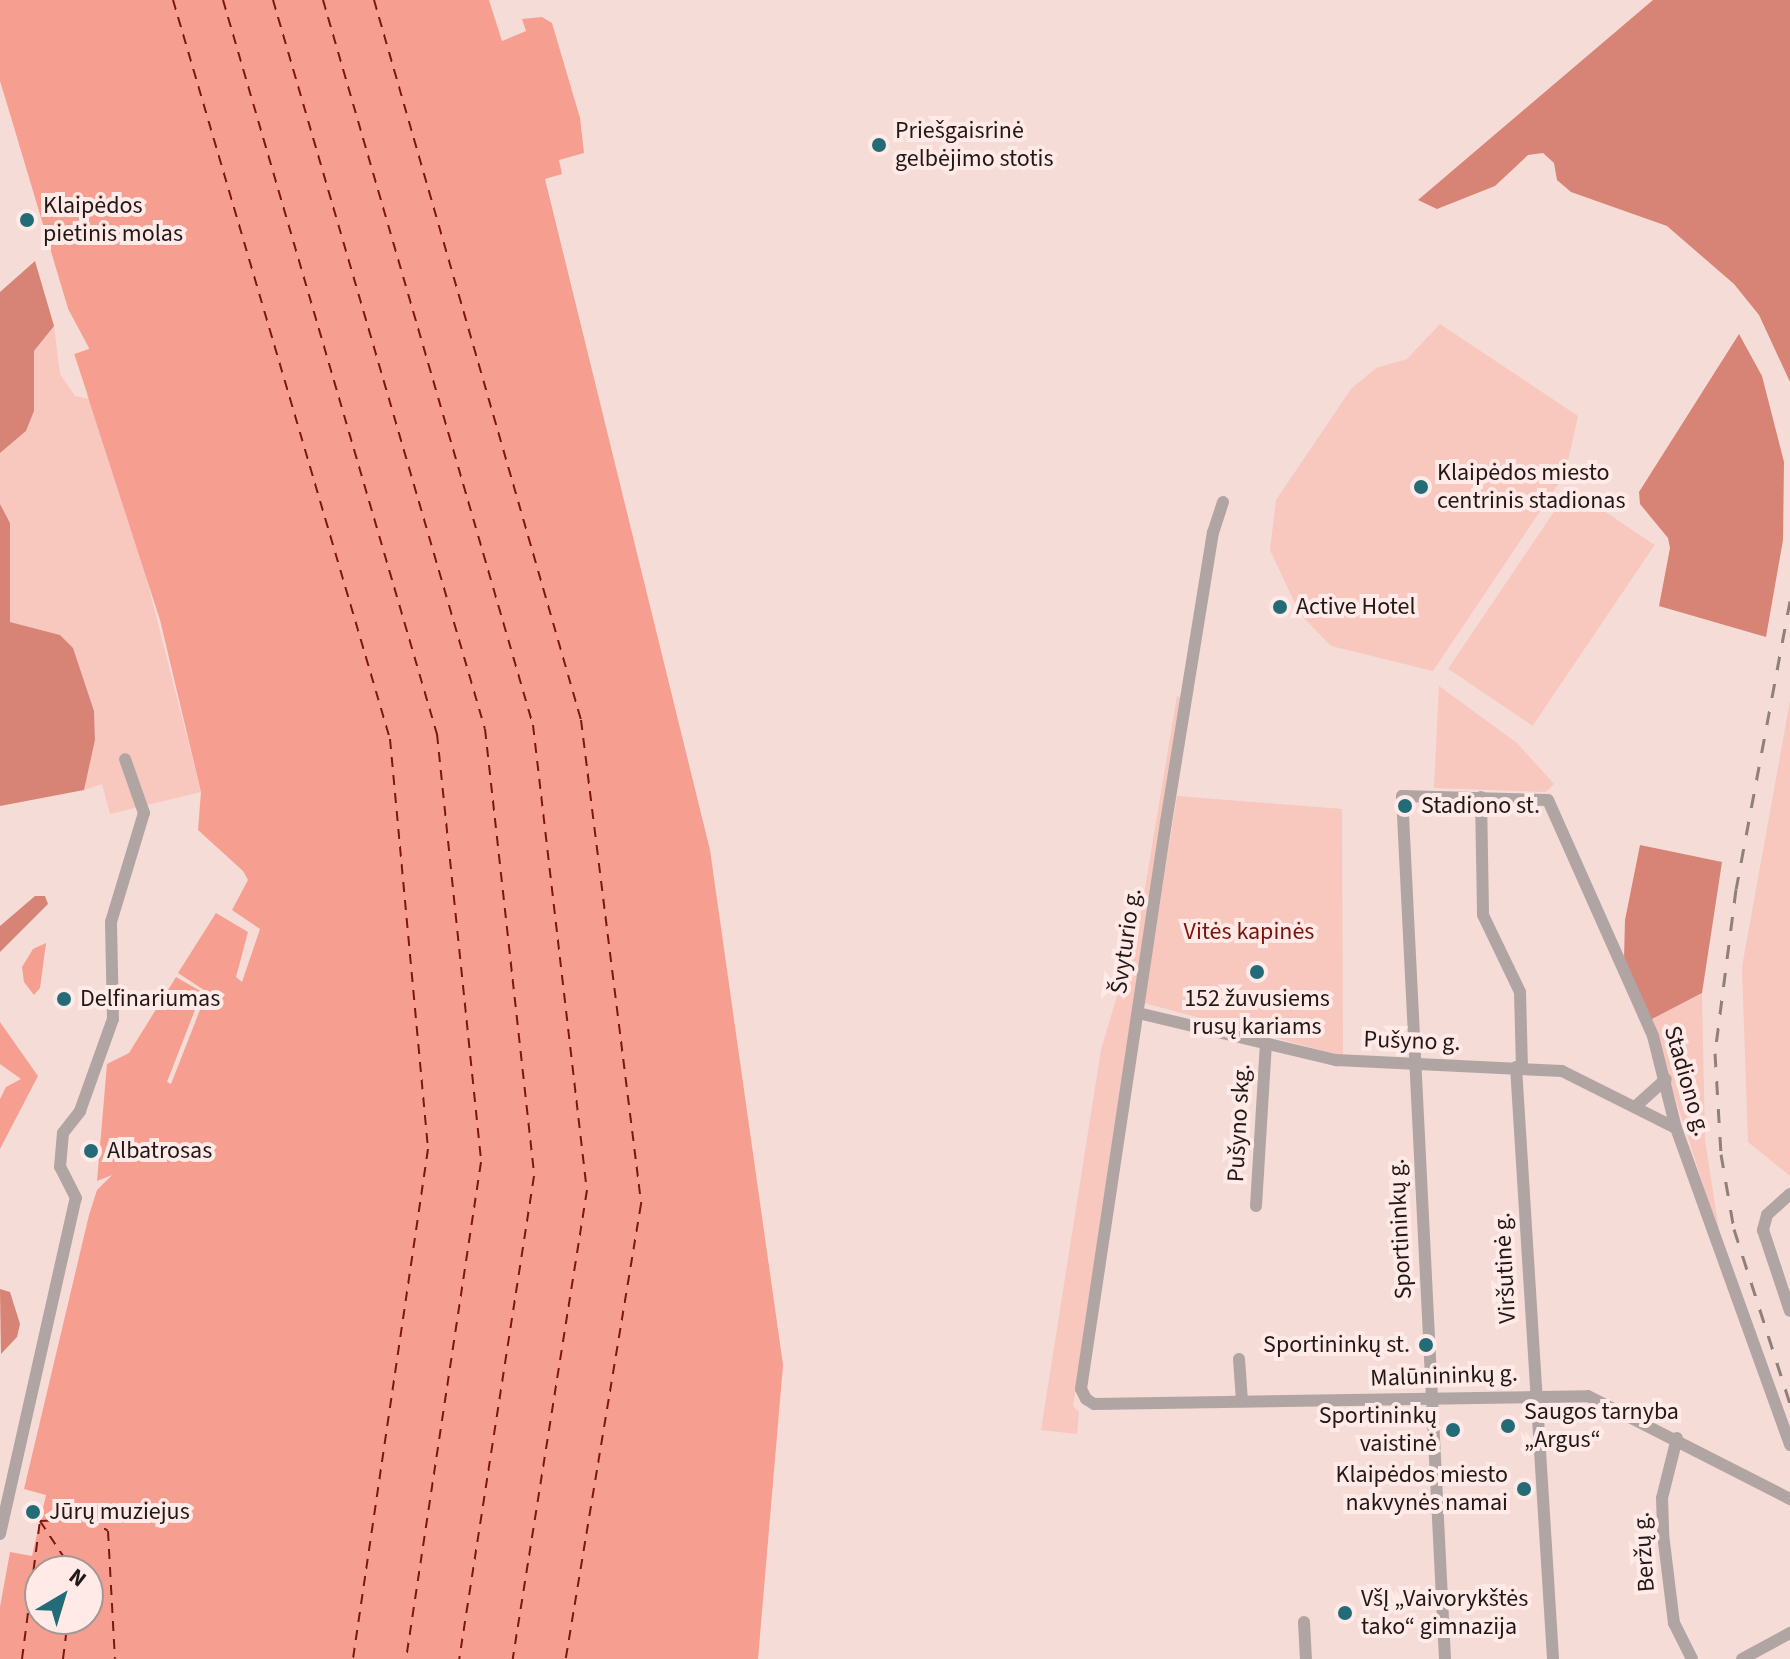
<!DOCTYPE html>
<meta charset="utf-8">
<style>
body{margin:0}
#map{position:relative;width:1790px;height:1659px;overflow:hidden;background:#f5dcd7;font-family:"Source Sans 3",sans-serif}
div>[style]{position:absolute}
.green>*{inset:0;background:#f8c7be;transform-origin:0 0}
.forest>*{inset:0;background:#d78376}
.water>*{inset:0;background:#f69f91}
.pier>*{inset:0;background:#f5dcd7}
.ferry>*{height:2px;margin-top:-1px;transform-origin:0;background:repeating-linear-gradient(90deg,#7c170f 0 10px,transparent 0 18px)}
.minor>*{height:12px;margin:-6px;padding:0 6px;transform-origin:6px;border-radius:6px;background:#b0a5a3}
.rail>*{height:3px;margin-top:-1.5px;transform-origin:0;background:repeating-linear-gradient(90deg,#917f7c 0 14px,transparent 0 28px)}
.dots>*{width:22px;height:22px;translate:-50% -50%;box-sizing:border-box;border:4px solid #ffeae7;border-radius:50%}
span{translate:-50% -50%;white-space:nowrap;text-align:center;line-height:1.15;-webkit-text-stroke:8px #ffeae7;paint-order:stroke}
.poi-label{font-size:24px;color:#211817}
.left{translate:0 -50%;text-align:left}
.right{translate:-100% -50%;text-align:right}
.park-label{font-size:24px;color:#79130c}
.street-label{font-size:24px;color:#211817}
.north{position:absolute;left:24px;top:1555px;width:80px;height:80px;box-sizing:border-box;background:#ffeae7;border:2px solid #a69694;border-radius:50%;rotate:38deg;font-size:22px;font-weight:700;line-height:32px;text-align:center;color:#211817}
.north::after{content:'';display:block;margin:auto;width:28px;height:36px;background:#236c77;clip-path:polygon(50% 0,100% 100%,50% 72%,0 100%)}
</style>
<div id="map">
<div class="green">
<div style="clip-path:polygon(1440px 324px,1578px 416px,1565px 474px,1433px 671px,1331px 646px,1300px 614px,1270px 550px,1276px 500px,1351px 389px,1376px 368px,1407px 359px)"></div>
<div style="clip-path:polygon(54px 326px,60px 374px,75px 396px,89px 399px,138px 545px,201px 792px,110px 814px,102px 784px,84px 790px,95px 740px,94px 711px,60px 635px,10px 622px,10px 523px,0 504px,0 453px,26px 431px,34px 411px,34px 351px)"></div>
<div style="left:1570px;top:488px;width:102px;height:218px;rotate:34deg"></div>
<div style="clip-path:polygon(1439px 686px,1517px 743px,1554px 784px,1546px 792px,1434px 788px)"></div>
<div style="clip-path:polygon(1177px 696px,1182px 698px,1073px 1406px,1079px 1412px,1077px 1434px,1041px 1430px,1101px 1050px,1140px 918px)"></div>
<div style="clip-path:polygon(1790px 701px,1790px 1176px,1748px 1142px,1742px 967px)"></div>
<div style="clip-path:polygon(1177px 796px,1342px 809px,1343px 1056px,1144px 1003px)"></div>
<div style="clip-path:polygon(1702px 993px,1705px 1140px,1720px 1237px,1650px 1020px)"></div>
</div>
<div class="forest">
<div style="clip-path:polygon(1653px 0,1790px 0,1790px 382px,1759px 315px,1734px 284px,1667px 226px,1571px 192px,1557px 180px,1554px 163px,1543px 153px,1528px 155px,1495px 186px,1437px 209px,1418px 200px)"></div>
<div style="clip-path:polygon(35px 261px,54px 326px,34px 351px,34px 411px,26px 431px,0 453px,0 292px)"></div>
<div style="clip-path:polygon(1739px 334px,1762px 376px,1784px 462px,1783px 540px,1766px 637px,1659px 606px,1670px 548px,1668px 538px,1640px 504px,1639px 492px)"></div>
<div style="clip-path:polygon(0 504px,10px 523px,10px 622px,60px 635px,73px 648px,94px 711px,95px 740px,84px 790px,0 806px)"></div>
<div style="clip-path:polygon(1640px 845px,1722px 862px,1702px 993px,1650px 1020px,1624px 959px,1625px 920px)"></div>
<div style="clip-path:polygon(35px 896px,45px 896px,48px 904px,0 952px,0 926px)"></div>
<div style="clip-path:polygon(0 1289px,10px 1292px,20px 1324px,17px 1337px,1px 1354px)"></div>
</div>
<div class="water">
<div style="clip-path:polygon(evenodd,0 0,489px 0,502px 41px,526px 31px,522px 19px,542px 17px,552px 23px,580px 118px,584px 153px,559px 160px,562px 174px,545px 179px,710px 850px,783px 1365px,758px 1659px,0 1659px,0 1607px,10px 1552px,32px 1556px,46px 1495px,24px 1489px,89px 1215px,97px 1190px,112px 1175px,97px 1181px,107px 1064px,129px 1053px,176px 977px,202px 992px,167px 1082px,171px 1084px,207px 992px,178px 973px,216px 913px,248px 932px,236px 977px,242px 982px,260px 929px,232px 910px,248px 880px,243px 871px,198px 830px,201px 792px,160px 620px,74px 354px,89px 348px,68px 309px,0 81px,0 0,40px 1571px,88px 1571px,88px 1619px,40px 1619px,40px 1571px)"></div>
<div style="clip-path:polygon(46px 943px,40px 988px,34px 995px,24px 982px,22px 967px,33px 949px)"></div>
<div style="clip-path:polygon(0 1022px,38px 1076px,0 1149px,0 1099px,6px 1087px,21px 1079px,0 1064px)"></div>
</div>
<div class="pier">
<div style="clip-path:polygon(0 81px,68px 309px,89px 349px,74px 354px,89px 399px,70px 354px,83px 347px,65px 310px)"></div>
</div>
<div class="ferry">
<div style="left:173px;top:0;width:770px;rotate:73.64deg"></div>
<div style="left:390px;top:739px;width:412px;rotate:84.7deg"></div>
<div style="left:428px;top:1149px;width:515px;rotate:98.37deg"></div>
<div style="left:223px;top:0;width:765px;rotate:73.75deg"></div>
<div style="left:437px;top:734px;width:430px;rotate:84.1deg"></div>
<div style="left:481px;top:1162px;width:503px;rotate:98.58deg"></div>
<div style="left:273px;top:0;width:759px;rotate:73.79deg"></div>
<div style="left:485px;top:729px;width:450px;rotate:83.7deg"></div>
<div style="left:534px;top:1176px;width:489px;rotate:98.8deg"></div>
<div style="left:323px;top:0;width:755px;rotate:73.85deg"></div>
<div style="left:533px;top:725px;width:468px;rotate:83.4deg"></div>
<div style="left:587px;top:1190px;width:475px;rotate:99deg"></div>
<div style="left:374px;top:0;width:749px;rotate:73.96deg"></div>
<div style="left:581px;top:720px;width:488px;rotate:82.9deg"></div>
<div style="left:641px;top:1204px;width:461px;rotate:99.4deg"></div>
<div style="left:40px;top:1521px;width:49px;rotate:-2.3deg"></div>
<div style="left:89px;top:1519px;width:22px;rotate:32deg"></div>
<div style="left:108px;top:1531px;width:128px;rotate:86.9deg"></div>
<div style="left:22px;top:1659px;width:139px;rotate:-82.6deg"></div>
<div style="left:40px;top:1521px;width:60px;rotate:56.6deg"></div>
<div style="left:63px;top:1659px;width:40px;rotate:-82.9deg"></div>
</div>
<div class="minor">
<div style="left:1223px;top:502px;width:32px;rotate:108deg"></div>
<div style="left:1213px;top:532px;width:294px;rotate:99.2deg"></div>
<div style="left:1166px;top:822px;width:573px;rotate:98.53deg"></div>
<div style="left:1081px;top:1389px;width:11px;rotate:63deg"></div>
<div style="left:1086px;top:1399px;width:9px;rotate:32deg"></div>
<div style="left:1094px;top:1404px;width:494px;rotate:-0.9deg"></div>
<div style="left:1588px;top:1396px;width:227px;rotate:27deg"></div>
<div style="left:1481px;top:797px;width:118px;rotate:89deg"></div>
<div style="left:1483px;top:915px;width:85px;rotate:64.3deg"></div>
<div style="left:1520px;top:992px;width:75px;rotate:88.5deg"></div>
<div style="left:1138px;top:1013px;width:204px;rotate:13.4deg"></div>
<div style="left:1336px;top:1060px;width:226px;rotate:2.8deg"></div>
<div style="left:1562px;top:1071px;width:127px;rotate:26.6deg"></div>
<div style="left:1516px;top:1067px;width:593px;rotate:86.42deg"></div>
<div style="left:1636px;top:1106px;width:40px;rotate:-42deg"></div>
<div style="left:1790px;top:1194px;width:31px;rotate:138deg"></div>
<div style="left:1767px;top:1215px;width:16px;rotate:105deg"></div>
<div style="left:1763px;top:1230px;width:85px;rotate:71.6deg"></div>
<div style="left:1256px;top:1206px;width:163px;rotate:-86.5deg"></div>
<div style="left:1239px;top:1359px;width:42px;rotate:85.9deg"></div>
<div style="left:1677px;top:1438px;width:62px;rotate:104deg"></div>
<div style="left:1662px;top:1498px;width:36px;rotate:88deg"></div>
<div style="left:1663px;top:1534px;width:90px;rotate:83deg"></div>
<div style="left:1674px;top:1623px;width:40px;rotate:63.4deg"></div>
<div style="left:0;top:1534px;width:344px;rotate:-77.3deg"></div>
<div style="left:76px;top:1198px;width:35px;rotate:-117deg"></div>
<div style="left:60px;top:1167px;width:34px;rotate:-85deg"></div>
<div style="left:63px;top:1133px;width:28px;rotate:-52deg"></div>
<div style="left:80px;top:1111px;width:98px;rotate:-70.3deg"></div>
<div style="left:113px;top:1019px;width:97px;rotate:-91.2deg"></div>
<div style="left:111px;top:922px;width:114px;rotate:-73.2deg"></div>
<div style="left:144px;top:813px;width:57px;rotate:-109.4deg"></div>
<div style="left:1304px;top:1622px;width:37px;rotate:87deg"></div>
<div style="left:1445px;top:1659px;width:864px;rotate:-92.85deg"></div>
<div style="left:1402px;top:796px;width:146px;rotate:1.6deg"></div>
<div style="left:1548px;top:800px;width:258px;rotate:66deg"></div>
<div style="left:1653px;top:1036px;width:95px;rotate:76deg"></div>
<div style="left:1676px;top:1128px;width:337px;rotate:70.2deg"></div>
<div style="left:1742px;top:1659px;width:55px;rotate:-28.4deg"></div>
</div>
<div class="rail">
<div style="left:1790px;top:601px;width:293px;rotate:100.6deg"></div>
<div style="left:1736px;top:889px;width:165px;rotate:97.3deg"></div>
<div style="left:1715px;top:1053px;width:101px;rotate:86.6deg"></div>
<div style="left:1721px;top:1154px;width:76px;rotate:80.2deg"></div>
<div style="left:1734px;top:1229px;width:183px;rotate:72.2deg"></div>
</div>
<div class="dots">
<div style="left:879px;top:145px;background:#236c77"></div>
<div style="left:27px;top:220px;background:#236c77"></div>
<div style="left:1421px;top:487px;background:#236c77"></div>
<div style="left:1280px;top:607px;background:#236c77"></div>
<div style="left:1405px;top:806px;background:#236c77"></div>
<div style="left:1257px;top:972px;background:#236c77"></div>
<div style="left:64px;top:999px;background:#236c77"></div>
<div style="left:91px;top:1151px;background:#236c77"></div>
<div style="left:1426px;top:1345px;background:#236c77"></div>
<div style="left:1508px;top:1426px;background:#236c77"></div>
<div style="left:1453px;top:1430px;background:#236c77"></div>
<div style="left:1524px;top:1489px;background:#236c77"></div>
<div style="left:33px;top:1512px;background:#236c77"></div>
<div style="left:1345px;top:1613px;background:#236c77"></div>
</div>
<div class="poi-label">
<span class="left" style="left:895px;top:145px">Priešgaisrinė<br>gelbėjimo stotis</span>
<span class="left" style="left:43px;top:220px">Klaipėdos<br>pietinis molas</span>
<span class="left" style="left:1437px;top:487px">Klaipėdos miesto<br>centrinis stadionas</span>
<span class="left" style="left:1296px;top:607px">Active Hotel</span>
<span class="left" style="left:1421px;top:806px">Stadiono st.</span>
<span class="left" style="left:80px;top:999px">Delfinariumas</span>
<span style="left:1257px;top:1013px">152 žuvusiems<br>rusų kariams</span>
<span class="left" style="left:107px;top:1151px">Albatrosas</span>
<span class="right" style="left:1410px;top:1345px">Sportininkų st.</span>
<span class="left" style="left:1524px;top:1426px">Saugos tarnyba<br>„Argus“</span>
<span class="right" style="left:1437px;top:1430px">Sportininkų<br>vaistinė</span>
<span class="right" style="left:1508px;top:1489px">Klaipėdos miesto<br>nakvynės namai</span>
<span class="left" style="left:49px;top:1512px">Jūrų muziejus</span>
<span class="left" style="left:1361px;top:1613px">VšĮ „Vaivorykštės<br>tako“ gimnazija</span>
</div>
<div class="park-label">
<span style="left:1249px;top:932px">Vitės kapinės</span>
</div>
<div class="street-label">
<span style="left:1126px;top:941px;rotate:-82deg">Švyturio g.</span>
<span style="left:1412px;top:1041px;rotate:2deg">Pušyno g.</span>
<span style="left:1687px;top:1081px;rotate:74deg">Stadiono g.</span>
<span style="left:1239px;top:1123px;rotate:-87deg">Pušyno skg.</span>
<span style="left:1400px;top:1229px;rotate:-93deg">Sportininkų g.</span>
<span style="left:1505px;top:1268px;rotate:-93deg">Viršutinė g.</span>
<span style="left:1444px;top:1376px;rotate:-2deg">Malūnininkų g.</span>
<span style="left:1644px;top:1552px;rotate:-94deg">Beržų g.</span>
</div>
<div class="north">N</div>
</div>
